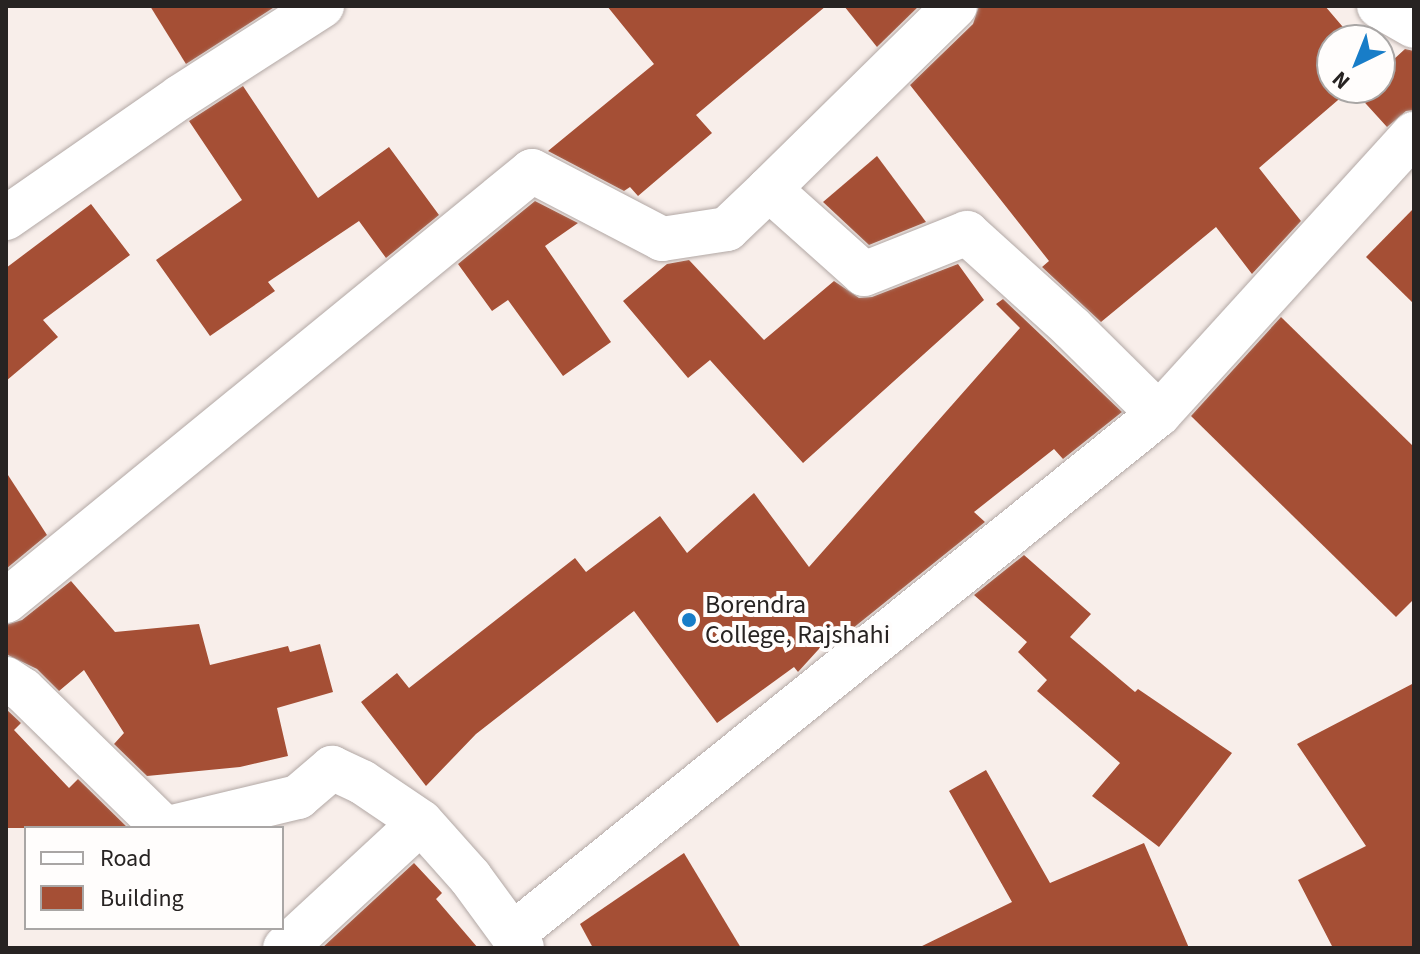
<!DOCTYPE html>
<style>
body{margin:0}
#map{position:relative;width:1420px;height:954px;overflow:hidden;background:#f8eeea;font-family:"Source Sans 3",sans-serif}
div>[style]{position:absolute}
.building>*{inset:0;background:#a54f35}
.roads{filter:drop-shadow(0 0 2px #b2a8a5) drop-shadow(0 0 2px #b2a8a5)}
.street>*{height:44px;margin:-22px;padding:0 22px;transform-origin:22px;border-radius:22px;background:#fff}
.secondary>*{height:44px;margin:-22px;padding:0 22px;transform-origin:22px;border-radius:22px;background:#fff}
.dots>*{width:22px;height:22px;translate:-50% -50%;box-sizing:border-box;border:4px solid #fffdfc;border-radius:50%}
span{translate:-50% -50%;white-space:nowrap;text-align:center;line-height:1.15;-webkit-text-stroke:8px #fffdfc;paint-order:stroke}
.poi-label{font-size:26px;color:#272322}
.left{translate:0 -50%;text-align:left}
.frame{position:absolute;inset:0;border:8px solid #272322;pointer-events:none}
.legend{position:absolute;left:24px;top:826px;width:260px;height:104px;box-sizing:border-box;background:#fffdfc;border:2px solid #a9a6a5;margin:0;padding:10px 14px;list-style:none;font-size:24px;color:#272322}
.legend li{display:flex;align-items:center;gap:16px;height:40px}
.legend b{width:40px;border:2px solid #a9a6a5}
.north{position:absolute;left:1316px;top:24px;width:80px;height:80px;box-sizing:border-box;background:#fffdfc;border:2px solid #a9a6a5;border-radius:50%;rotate:223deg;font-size:22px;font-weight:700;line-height:32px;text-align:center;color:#272322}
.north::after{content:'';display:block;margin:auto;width:28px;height:36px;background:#187dc8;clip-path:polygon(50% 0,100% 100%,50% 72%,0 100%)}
</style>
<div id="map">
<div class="building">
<div style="clip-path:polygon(150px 6px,276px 6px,186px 64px)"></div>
<div style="clip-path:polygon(607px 6px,826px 6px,696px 115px,712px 133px,638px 196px,630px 187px,624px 191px,548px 151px,654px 64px)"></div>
<div style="clip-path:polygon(844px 6px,919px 6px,877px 47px)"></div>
<div style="clip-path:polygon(979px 6px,1325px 6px,1354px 40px,1332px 40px,1332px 88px,1352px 88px,1259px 168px,1301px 221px,1252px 274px,1216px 227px,1101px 322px,1042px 267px,1049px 261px,910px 85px,973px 24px)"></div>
<div style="clip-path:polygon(1405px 49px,1414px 51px,1414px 110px,1406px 111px,1387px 127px,1357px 94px,1363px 88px,1380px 88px,1380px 72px)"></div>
<div style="clip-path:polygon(243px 86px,318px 198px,389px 147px,439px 215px,386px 258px,359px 221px,268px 282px,275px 291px,210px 336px,156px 260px,242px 200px,189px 121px)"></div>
<div style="clip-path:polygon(877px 156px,926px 222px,869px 245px,823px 202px)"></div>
<div style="clip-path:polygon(535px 201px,578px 223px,545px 246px,611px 342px,563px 376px,508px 300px,492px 311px,458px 264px)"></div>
<div style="clip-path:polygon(91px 204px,130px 255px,43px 320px,58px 337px,6px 381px,6px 268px)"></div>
<div style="clip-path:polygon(1414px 208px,1414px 304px,1366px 257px)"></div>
<div style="clip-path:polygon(689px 260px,764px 340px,834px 281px,859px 298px,872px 297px,958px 264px,984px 300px,803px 463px,710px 360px,688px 378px,623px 301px,667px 264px)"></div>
<div style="clip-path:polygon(1003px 299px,1122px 412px,1063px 459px,1054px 449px,974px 512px,985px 522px,832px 645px,828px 639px,798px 672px,794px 667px,717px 723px,634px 611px,476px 734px,426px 786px,361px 702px,397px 673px,409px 688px,575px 558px,586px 572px,660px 516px,687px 553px,754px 493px,809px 567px,1020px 328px,996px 304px)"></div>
<div style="clip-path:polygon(1281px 317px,1414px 447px,1414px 599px,1396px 617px,1191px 416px)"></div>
<div style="clip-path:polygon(6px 472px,47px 535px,6px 569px)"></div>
<div style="clip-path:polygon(1024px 555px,1091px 614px,1070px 637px,1135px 692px,1138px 689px,1232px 753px,1159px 847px,1092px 796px,1120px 763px,1037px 691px,1047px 680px,1018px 652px,1027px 642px,974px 595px)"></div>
<div style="clip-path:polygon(71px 581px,115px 632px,199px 624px,210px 665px,288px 646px,290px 652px,320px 644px,333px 692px,277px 708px,288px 756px,240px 767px,147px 776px,114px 744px,124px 733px,84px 670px,59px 691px,37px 669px,6px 654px,6px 625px,22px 620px)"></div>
<div style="clip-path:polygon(1414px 683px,1414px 948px,1333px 948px,1298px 880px,1366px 846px,1297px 744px)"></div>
<div style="clip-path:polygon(6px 709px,21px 723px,14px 730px,69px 788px,78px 779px,128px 828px,6px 828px)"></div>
<div style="clip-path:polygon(986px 770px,1050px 883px,1144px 843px,1189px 948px,918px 948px,1012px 902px,949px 791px)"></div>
<div style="clip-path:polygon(684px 853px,741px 948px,593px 948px,580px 924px)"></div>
<div style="clip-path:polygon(414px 863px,442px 893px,436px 899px,478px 948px,322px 948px)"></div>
</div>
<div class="roads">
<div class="street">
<div style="left:955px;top:6px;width:261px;rotate:135.5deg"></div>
<div style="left:769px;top:189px;width:127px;rotate:41.8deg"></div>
<div style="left:864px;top:274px;width:111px;rotate:-21.7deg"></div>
<div style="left:967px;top:233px;width:142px;rotate:42.1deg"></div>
<div style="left:1072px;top:328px;width:122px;rotate:44.7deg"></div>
<div style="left:6px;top:601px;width:679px;rotate:-39.27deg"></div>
<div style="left:532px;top:171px;width:147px;rotate:27.6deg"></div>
<div style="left:662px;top:239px;width:66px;rotate:-8.7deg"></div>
<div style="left:727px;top:229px;width:58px;rotate:-43.6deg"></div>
<div style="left:285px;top:948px;width:185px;rotate:-42.8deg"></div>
</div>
<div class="secondary">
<div style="left:1379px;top:6px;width:40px;rotate:29.7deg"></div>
<div style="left:6px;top:218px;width:212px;rotate:-34.8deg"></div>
<div style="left:180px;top:97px;width:169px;rotate:-32.7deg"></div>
<div style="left:6px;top:679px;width:20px;rotate:33deg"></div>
<div style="left:23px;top:690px;width:197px;rotate:44.4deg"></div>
<div style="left:169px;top:828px;width:133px;rotate:-13.5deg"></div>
<div style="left:298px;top:797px;width:45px;rotate:-40.5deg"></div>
<div style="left:332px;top:768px;width:33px;rotate:25deg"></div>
<div style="left:362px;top:782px;width:71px;rotate:34.1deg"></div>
<div style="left:421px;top:822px;width:74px;rotate:48.3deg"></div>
<div style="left:470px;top:877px;width:88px;rotate:53.8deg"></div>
<div style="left:513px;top:934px;width:829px;rotate:-38.83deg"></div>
<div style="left:1159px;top:414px;width:379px;rotate:-47.7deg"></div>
</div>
</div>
<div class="dots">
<div style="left:689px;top:620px;background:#187dc8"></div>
</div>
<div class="poi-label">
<span class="left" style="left:705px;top:620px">Borendra<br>College, Rajshahi</span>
</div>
<div class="frame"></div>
<ul class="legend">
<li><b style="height:10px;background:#fff"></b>Road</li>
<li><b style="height:22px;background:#a54f35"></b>Building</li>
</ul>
<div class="north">N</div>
</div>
